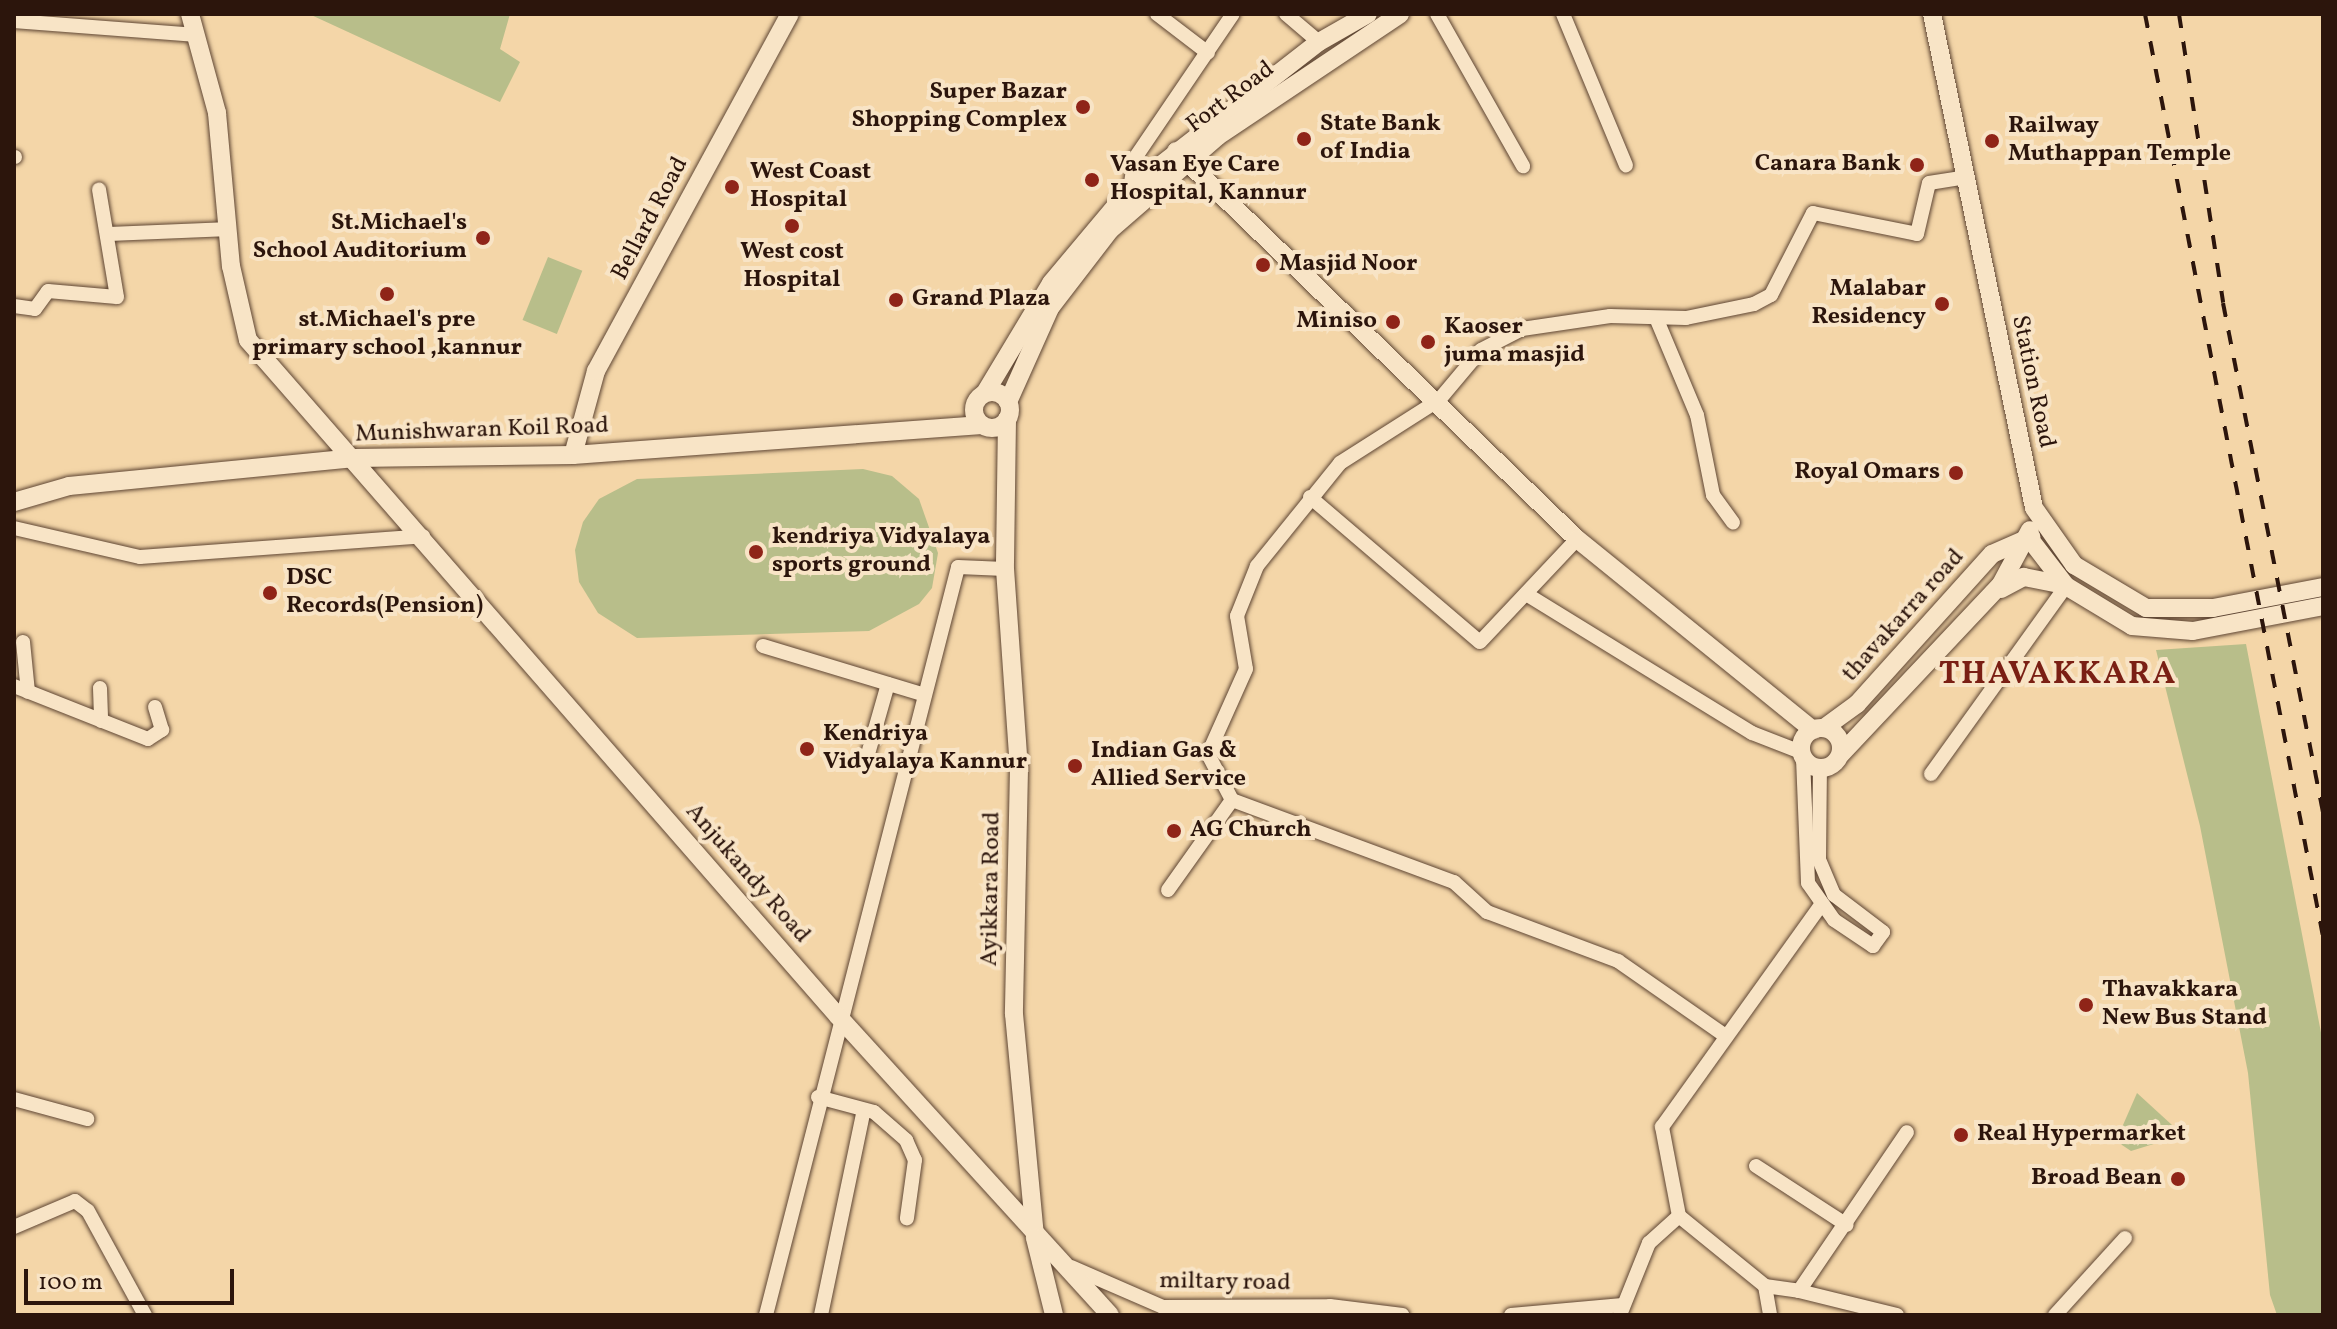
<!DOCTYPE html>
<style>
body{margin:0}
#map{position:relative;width:2337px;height:1329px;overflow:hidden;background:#f4d6a8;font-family:Vollkorn,serif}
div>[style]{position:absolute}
.green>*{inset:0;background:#b8be8a;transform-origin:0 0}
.roads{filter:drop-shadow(0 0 2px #5e4533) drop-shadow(0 0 2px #5e4533)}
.street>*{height:14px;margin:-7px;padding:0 7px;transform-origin:7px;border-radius:7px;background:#f8e4c6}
.secondary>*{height:18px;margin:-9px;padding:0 9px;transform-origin:9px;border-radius:9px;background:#f8e4c6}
.secondary>.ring{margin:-9px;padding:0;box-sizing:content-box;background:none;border:18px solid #f8e4c6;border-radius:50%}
.rail>*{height:4px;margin-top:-2px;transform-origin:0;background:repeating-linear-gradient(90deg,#2c150c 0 14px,transparent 0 28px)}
.dots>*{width:22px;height:22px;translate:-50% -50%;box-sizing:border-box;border:4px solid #f8e4c6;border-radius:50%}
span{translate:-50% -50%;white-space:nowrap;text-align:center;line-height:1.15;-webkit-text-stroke:8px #f8e4c6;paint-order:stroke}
.poi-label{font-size:24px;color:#2c150c;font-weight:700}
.right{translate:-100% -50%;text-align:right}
.left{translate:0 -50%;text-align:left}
.street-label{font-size:24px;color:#2c150c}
.district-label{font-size:32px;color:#7a1f14;font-weight:700;letter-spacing:2px}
.frame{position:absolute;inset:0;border:16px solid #2c150c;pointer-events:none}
.scale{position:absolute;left:24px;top:1269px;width:210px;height:36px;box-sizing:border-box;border:4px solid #2c150c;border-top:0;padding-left:10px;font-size:24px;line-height:28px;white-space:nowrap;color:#2c150c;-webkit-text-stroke:6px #f8e4c6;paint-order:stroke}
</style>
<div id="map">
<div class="green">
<div style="clip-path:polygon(309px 14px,510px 14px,500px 49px,520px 62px,500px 102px)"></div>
<div style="left:548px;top:257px;width:37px;height:68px;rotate:22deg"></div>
<div style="clip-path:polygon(863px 469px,892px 476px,919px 499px,938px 553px,932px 588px,919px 604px,869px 631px,637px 638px,598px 613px,579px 582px,575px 550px,583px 522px,599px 499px,637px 479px)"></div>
<div style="clip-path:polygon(2246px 644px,2323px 1043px,2323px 1315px,2277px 1315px,2270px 1295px,2248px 1073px,2200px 826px,2156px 650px)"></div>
<div style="clip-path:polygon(2137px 1093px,2172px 1125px,2173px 1138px,2131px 1151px,2116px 1141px)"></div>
</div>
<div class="roads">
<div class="street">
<div style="left:1157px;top:14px;width:64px;rotate:37.4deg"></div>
<div style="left:1286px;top:14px;width:43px;rotate:40.3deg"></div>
<div style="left:1437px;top:14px;width:175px;rotate:60.5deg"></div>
<div style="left:1563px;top:14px;width:164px;rotate:67.4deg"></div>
<div style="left:14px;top:21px;width:183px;rotate:4.4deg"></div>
<div style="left:14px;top:157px;width:1px"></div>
<div style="left:1130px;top:189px;width:31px;rotate:-81deg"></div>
<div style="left:1135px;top:158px;width:174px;rotate:-55.8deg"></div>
<div style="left:110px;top:234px;width:119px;rotate:-2.4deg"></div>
<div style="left:14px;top:306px;width:21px;rotate:8deg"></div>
<div style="left:35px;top:309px;width:22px;rotate:-54deg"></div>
<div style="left:48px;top:291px;width:69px;rotate:5deg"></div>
<div style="left:117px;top:297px;width:109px;rotate:-99.5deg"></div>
<div style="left:1657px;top:320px;width:103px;rotate:67.2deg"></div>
<div style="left:1697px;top:415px;width:82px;rotate:78.7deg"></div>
<div style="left:1713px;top:495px;width:34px;rotate:54deg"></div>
<div style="left:1310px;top:497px;width:223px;rotate:40.5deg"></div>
<div style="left:1480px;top:642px;width:141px;rotate:-46.7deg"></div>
<div style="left:14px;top:528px;width:129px;rotate:13deg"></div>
<div style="left:140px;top:557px;width:284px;rotate:-4.2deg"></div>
<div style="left:1526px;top:594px;width:265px;rotate:31.6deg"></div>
<div style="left:1752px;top:733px;width:53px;rotate:21.2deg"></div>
<div style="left:23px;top:642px;width:50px;rotate:84.3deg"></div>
<div style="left:763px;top:646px;width:169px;rotate:16.8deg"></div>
<div style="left:14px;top:686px;width:144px;rotate:21.6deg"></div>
<div style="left:148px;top:739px;width:17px;rotate:-33deg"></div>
<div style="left:162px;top:730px;width:24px;rotate:-107deg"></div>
<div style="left:100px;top:688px;width:33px;rotate:88deg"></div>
<div style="left:1803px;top:758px;width:125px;rotate:87.7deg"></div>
<div style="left:1808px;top:883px;width:45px;rotate:54.9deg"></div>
<div style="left:1834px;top:920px;width:47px;rotate:33.7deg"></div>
<div style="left:1873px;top:946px;width:17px;rotate:-54deg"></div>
<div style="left:1883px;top:932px;width:61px;rotate:-142.9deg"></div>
<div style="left:1834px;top:895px;width:39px;rotate:-113deg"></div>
<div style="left:1819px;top:859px;width:91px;rotate:-89.4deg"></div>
<div style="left:866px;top:761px;width:80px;rotate:-74.1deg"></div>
<div style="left:1931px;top:774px;width:231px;rotate:-54.3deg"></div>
<div style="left:1232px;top:800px;width:237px;rotate:20.3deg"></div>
<div style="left:1454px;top:882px;width:45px;rotate:42.3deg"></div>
<div style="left:1487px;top:912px;width:140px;rotate:20.5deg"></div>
<div style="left:1618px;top:961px;width:129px;rotate:34.9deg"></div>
<div style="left:1168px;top:890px;width:110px;rotate:-54.6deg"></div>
<div style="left:1232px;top:800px;width:52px;rotate:-117.6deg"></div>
<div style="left:1208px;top:754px;width:93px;rotate:-65.9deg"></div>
<div style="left:1246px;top:669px;width:54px;rotate:-99.6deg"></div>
<div style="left:1237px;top:616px;width:54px;rotate:-68.2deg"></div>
<div style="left:1257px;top:566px;width:132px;rotate:-51.1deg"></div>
<div style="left:1340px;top:463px;width:117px;rotate:-32.5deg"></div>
<div style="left:1439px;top:400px;width:65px;rotate:-50deg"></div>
<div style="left:1481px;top:350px;width:46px;rotate:-27.1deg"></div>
<div style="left:1522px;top:329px;width:89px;rotate:-8.4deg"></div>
<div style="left:1610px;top:316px;width:76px;rotate:1.5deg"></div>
<div style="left:1686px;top:318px;width:69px;rotate:-11.6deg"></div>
<div style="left:1754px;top:304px;width:19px;rotate:-28deg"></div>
<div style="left:1771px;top:295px;width:92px;rotate:-62.9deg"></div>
<div style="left:1813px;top:213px;width:106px;rotate:11.4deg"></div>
<div style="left:1917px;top:234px;width:52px;rotate:-76.8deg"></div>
<div style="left:1929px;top:183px;width:36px;rotate:-9deg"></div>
<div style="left:818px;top:1097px;width:58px;rotate:15deg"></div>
<div style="left:874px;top:1112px;width:43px;rotate:41.2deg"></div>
<div style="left:906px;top:1140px;width:22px;rotate:66deg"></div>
<div style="left:915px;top:1160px;width:59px;rotate:97.9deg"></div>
<div style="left:14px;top:1099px;width:76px;rotate:15.3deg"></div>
<div style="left:1756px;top:1166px;width:108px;rotate:33deg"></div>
<div style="left:1679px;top:1216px;width:111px;rotate:39.1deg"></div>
<div style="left:1765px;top:1286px;width:34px;rotate:8deg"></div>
<div style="left:1799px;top:1291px;width:192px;rotate:-55.8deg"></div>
<div style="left:14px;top:1227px;width:66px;rotate:-23.1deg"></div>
<div style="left:75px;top:1201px;width:16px;rotate:38deg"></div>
<div style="left:88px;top:1211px;width:119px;rotate:61.3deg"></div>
<div style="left:1071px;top:1267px;width:100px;rotate:23.5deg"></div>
<div style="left:1163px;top:1307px;width:167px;rotate:-0.3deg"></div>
<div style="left:1330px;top:1306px;width:73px;rotate:7.1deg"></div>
<div style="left:1765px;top:1286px;width:29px;rotate:80deg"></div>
<div style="left:1799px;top:1291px;width:101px;rotate:13.8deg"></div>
<div style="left:766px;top:1315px;width:772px;rotate:-75.6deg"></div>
<div style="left:958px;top:567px;width:47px;rotate:2.4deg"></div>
<div style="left:821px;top:1315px;width:209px;rotate:-78.2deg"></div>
<div style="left:1511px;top:1315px;width:112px;rotate:-5.1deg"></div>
<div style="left:1620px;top:1315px;width:78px;rotate:-68.1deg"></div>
<div style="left:1649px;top:1243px;width:40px;rotate:-42deg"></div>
<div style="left:1679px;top:1216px;width:91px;rotate:-100.8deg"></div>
<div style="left:1662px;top:1127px;width:273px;rotate:-54.4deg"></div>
<div style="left:2055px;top:1315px;width:104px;rotate:-47.7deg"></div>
</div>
<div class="secondary">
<div style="left:190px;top:14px;width:103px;rotate:74.7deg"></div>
<div style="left:217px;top:113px;width:154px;rotate:84.8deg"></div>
<div style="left:231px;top:266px;width:76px;rotate:77.1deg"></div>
<div style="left:248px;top:340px;width:897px;rotate:48.89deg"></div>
<div style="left:838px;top:1016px;width:404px;rotate:47.7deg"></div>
<div style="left:1932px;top:14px;width:504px;rotate:78.33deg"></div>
<div style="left:2034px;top:508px;width:70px;rotate:54.9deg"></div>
<div style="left:2074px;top:565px;width:84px;rotate:30.8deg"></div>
<div style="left:2146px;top:608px;width:67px"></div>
<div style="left:2213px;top:608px;width:112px;rotate:-10.8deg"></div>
<div style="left:1176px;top:151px;width:558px;rotate:44.06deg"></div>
<div style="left:1577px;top:539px;width:304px;rotate:39deg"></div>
<div class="ring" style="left:974px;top:392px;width:18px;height:18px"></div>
<div style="left:985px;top:393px;width:128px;rotate:-59deg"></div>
<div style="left:1051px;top:283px;width:123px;rotate:-50deg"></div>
<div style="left:1130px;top:189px;width:239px;rotate:-37.9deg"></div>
<div style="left:1319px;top:42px;width:56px;rotate:-29.7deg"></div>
<div style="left:1008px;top:402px;width:103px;rotate:-65.9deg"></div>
<div style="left:1050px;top:308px;width:98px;rotate:-52.4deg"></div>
<div style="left:1110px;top:230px;width:143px;rotate:-41deg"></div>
<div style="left:1218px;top:136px;width:219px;rotate:-33.8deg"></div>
<div style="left:1007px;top:419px;width:150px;rotate:90.8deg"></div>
<div style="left:1005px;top:569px;width:200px;rotate:86deg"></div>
<div style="left:1019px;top:769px;width:245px;rotate:91.2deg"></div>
<div style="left:1014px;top:1014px;width:225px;rotate:84.6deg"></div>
<div style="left:1035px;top:1238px;width:79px;rotate:76.1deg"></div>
<div style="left:573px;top:455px;width:87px;rotate:-74.7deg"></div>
<div style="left:596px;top:371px;width:406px;rotate:-61.5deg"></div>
<div style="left:14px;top:502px;width:57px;rotate:-16.2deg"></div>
<div style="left:69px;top:486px;width:287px;rotate:-5.6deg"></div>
<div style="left:355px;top:458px;width:218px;rotate:-0.8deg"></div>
<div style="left:573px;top:455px;width:410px;rotate:-4.2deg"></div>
<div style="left:2029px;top:538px;width:61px;rotate:52.4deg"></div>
<div style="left:2066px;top:586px;width:77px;rotate:31.2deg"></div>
<div style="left:2132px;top:626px;width:61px;rotate:4.7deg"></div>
<div style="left:2193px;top:631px;width:132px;rotate:-10.9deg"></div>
<div style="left:2001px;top:589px;width:26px;rotate:-28deg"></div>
<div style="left:2024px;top:577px;width:41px;rotate:11.3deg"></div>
<div class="ring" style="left:1801px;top:728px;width:22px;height:22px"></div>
<div style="left:1824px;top:728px;width:41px;rotate:-36deg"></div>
<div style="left:1857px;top:704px;width:202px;rotate:-48deg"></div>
<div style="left:1992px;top:554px;width:43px;rotate:-23.6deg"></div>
<div style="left:1841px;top:754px;width:233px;rotate:-46.7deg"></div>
<div style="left:2001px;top:584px;width:61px;rotate:-61.8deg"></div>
</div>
</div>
<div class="rail">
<div style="left:2145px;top:14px;width:940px;rotate:79.08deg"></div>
<div style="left:2179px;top:14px;width:292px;rotate:81.3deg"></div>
<div style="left:2223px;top:303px;width:519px;rotate:78.89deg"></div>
</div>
<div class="dots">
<div style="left:1083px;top:107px;background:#8f2418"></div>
<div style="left:1304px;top:139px;background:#8f2418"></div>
<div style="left:1992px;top:141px;background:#8f2418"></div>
<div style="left:1917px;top:165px;background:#8f2418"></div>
<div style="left:1092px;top:180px;background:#8f2418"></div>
<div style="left:732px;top:187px;background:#8f2418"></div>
<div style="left:792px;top:226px;background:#8f2418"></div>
<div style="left:483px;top:238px;background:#8f2418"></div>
<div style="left:1263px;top:265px;background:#8f2418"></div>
<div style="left:387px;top:294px;background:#8f2418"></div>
<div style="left:896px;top:300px;background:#8f2418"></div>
<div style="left:1942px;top:304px;background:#8f2418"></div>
<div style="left:1393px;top:322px;background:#8f2418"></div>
<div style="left:1428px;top:342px;background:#8f2418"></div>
<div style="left:1956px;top:473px;background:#8f2418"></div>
<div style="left:756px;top:552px;background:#8f2418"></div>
<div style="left:270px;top:593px;background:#8f2418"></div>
<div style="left:807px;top:749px;background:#8f2418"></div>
<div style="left:1075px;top:766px;background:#8f2418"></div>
<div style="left:1174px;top:831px;background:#8f2418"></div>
<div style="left:2086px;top:1005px;background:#8f2418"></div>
<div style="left:1961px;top:1135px;background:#8f2418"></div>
<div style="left:2178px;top:1179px;background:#8f2418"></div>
</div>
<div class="poi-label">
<span class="right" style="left:1067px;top:107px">Super Bazar<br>Shopping Complex</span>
<span class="left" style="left:1320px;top:139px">State Bank<br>of India</span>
<span class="left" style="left:2008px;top:141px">Railway<br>Muthappan Temple</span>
<span class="right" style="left:1901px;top:165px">Canara Bank</span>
<span class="left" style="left:1110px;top:180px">Vasan Eye Care<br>Hospital, Kannur</span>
<span class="left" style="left:750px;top:187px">West Coast<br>Hospital</span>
<span class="right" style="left:467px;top:238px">St.Michael's<br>School Auditorium</span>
<span style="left:792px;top:267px">West cost<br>Hospital</span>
<span class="left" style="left:1279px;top:265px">Masjid Noor</span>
<span class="right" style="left:1926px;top:304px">Malabar<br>Residency</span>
<span class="left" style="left:912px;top:300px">Grand Plaza</span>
<span style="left:387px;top:335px">st.Michael's pre<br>primary school ,kannur</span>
<span class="right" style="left:1377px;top:322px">Miniso</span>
<span class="left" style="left:1444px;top:342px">Kaoser<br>juma masjid</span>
<span class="right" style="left:1940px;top:473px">Royal Omars</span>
<span class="left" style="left:772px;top:552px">kendriya Vidyalaya<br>sports ground</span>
<span class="left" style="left:286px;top:593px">DSC<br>Records(Pension)</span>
<span class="left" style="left:823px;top:749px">Kendriya<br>Vidyalaya Kannur</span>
<span class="left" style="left:1091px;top:766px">Indian Gas &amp;<br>Allied Service</span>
<span class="left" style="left:1190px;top:831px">AG Church</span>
<span class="left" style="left:2102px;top:1005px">Thavakkara<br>New Bus Stand</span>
<span class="left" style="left:1977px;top:1135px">Real Hypermarket</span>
<span class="right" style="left:2162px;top:1179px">Broad Bean</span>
</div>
<div class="street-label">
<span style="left:1231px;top:98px;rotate:-37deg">Fort Road</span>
<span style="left:651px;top:219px;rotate:-62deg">Bellard Road</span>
<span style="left:2032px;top:382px;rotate:78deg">Station Road</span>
<span style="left:482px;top:431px;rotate:-2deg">Munishwaran Koil Road</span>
<span style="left:1904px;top:616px;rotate:-48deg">thavakarra road</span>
<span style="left:747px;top:874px;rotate:49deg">Anjukandy Road</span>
<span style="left:992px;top:889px;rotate:-89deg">Ayikkara Road</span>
<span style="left:1225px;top:1283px;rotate:1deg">miltary road</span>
</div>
<div class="district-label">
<span style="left:2058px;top:675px">THAVAKKARA</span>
</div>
<div class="frame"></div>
<div class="scale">100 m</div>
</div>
